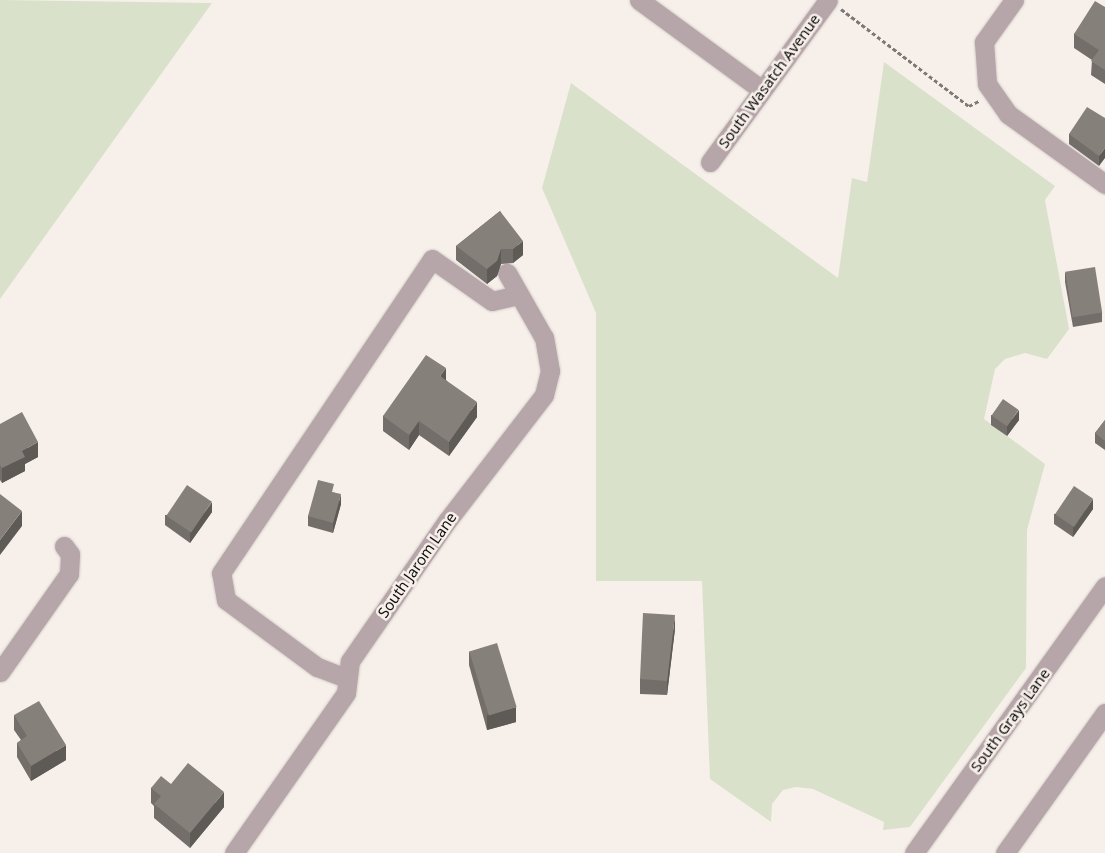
<!DOCTYPE html>
<style>
body{margin:0}
#map{position:relative;width:1105px;height:853px;overflow:hidden;background:#f7f0ea;font-family:"Noto Sans",sans-serif}
div>[style]{position:absolute}
.green>*{inset:0;background:#dae1cb}
.path>*{height:3px;margin-top:-1.5px;transform-origin:0;background:repeating-linear-gradient(90deg,#7e7976 0 4px,transparent 0 6.5px)}
.roads{filter:drop-shadow(0 0 1px #d2ccc7) drop-shadow(0 0 1px #d2ccc7)}
.minor>*{height:19px;margin:-9.5px;padding:0 9.5px;transform-origin:9.5px;border-radius:9.5px;background:#b6a5a9}
.wall>*{inset:0;background:#736e6a}
.shaded-wall>*{inset:0;background:#5e5a56}
.building>*{inset:0;background:#86807b;transform-origin:0 0}
span{translate:-50% -50%;white-space:nowrap;text-align:center;line-height:1.15;-webkit-text-stroke:5px #f7f0ea;paint-order:stroke}
.street-label{font-size:15px;color:#110e0d}
</style>
<div id="map">
<div class="green">
<div style="clip-path:polygon(0 0,212px 3px,0 299px)"></div>
<div style="clip-path:polygon(884px 62px,1055px 186px,1045px 200px,1069px 329px,1047px 359px,1025px 353px,1005px 359px,995px 369px,984px 419px,1045px 464px,1027px 530px,1026px 668px,910px 827px,883px 830px,884px 822px,813px 789px,796px 787px,783px 790px,772px 804px,771px 822px,710px 779px,702px 581px,596px 581px,596px 313px,542px 188px,571px 83px,838px 278px,852px 178px,867px 182px)"></div>
</div>
<div class="path">
<div style="left:841px;top:9px;width:161px;rotate:37.2deg"></div>
<div style="left:969px;top:106px;width:11px;rotate:-27deg"></div>
</div>
<div class="roads">
<div class="minor">
<div style="left:639px;top:0;width:152px;rotate:36.2deg"></div>
<div style="left:1014px;top:0;width:52px;rotate:125.5deg"></div>
<div style="left:984px;top:42px;width:42px;rotate:85.9deg"></div>
<div style="left:987px;top:84px;width:37px;rotate:55deg"></div>
<div style="left:1008px;top:114px;width:120px;rotate:35.8deg"></div>
<div style="left:710px;top:162px;width:200px;rotate:-53.9deg"></div>
<div style="left:0;top:672px;width:120px;rotate:-54.9deg"></div>
<div style="left:69px;top:574px;width:20px;rotate:-87deg"></div>
<div style="left:70px;top:554px;width:10px;rotate:-127deg"></div>
<div style="left:346px;top:678px;width:31px;rotate:-159deg"></div>
<div style="left:317px;top:667px;width:113px;rotate:-143.6deg"></div>
<div style="left:226px;top:600px;width:27px;rotate:-100deg"></div>
<div style="left:221px;top:573px;width:378px;rotate:-56.1deg"></div>
<div style="left:432px;top:259px;width:73px;rotate:35deg"></div>
<div style="left:492px;top:301px;width:28px;rotate:-13deg"></div>
<div style="left:234px;top:853px;width:195px;rotate:-55deg"></div>
<div style="left:346px;top:693px;width:32px;rotate:-83deg"></div>
<div style="left:350px;top:661px;width:170px;rotate:-55.3deg"></div>
<div style="left:447px;top:521px;width:159px;rotate:-52.4deg"></div>
<div style="left:544px;top:395px;width:25px;rotate:-76deg"></div>
<div style="left:550px;top:371px;width:34px;rotate:-100deg"></div>
<div style="left:544px;top:338px;width:75px;rotate:-119.6deg"></div>
<div style="left:914px;top:853px;width:328px;rotate:-54.4deg"></div>
<div style="left:1005px;top:853px;width:172px;rotate:-54.5deg"></div>
</div>
</div>
<div class="wall">
<div style="clip-path:polygon(1105px 7px,1105px 84px,1091px 75px,1092px 60px,1074px 48px,1074px 34px)"></div>
<div style="clip-path:polygon(1105px 118px,1099px 166px,1069px 144px,1069px 134px)"></div>
<div style="clip-path:polygon(500px 211px,523px 255px,513px 263px,501px 264px,497px 276px,487px 284px,456px 260px,456px 246px)"></div>
<div style="clip-path:polygon(1065px 272px,1102px 312px,1102px 322px,1073px 327px,1065px 282px)"></div>
<div style="clip-path:polygon(446px 380px,477px 417px,449px 456px,419px 435px,409px 450px,383px 431px,383px 416px)"></div>
<div style="clip-path:polygon(991px 415px,1019px 420px,1007px 436px,991px 425px)"></div>
<div style="clip-path:polygon(1105px 420px,1105px 450px,1095px 443px,1095px 433px)"></div>
<div style="clip-path:polygon(0 424px,38px 457px,25px 464px,25px 471px,2px 483px,0 480px)"></div>
<div style="clip-path:polygon(334px 492px,341px 504px,333px 533px,308px 526px,308px 516px)"></div>
<div style="clip-path:polygon(1093px 509px,1073px 537px,1054px 524px,1054px 514px)"></div>
<div style="clip-path:polygon(212px 512px,190px 543px,165px 525px,165px 515px)"></div>
<div style="clip-path:polygon(675px 629px,667px 695px,640px 694px,640px 679px)"></div>
<div style="clip-path:polygon(469px 651px,516px 722px,487px 730px,469px 665px)"></div>
<div style="clip-path:polygon(14px 715px,66px 760px,31px 781px,17px 757px,17px 743px,21px 740px,14px 730px)"></div>
<div style="clip-path:polygon(171px 784px,224px 807px,190px 848px,154px 818px,154px 806px,151px 803px,151px 788px)"></div>
</div>
<div class="shaded-wall">
<div style="clip-path:polygon(1105px 148px,1105px 158px,1099px 166px,1099px 156px)"></div>
<div style="clip-path:polygon(523px 241px,523px 255px,513px 263px,513px 249px)"></div>
<div style="clip-path:polygon(501px 249px,501px 264px,497px 276px,487px 284px,487px 269px)"></div>
<div style="clip-path:polygon(446px 368px,446px 383px,440px 376px)"></div>
<div style="clip-path:polygon(477px 402px,477px 417px,449px 456px,449px 442px)"></div>
<div style="clip-path:polygon(1019px 410px,1019px 420px,1007px 436px,1007px 426px)"></div>
<div style="clip-path:polygon(419px 421px,419px 435px,409px 450px,409px 435px)"></div>
<div style="clip-path:polygon(38px 442px,38px 457px,25px 464px,25px 471px,2px 483px,2px 468px,22px 451px)"></div>
<div style="clip-path:polygon(341px 494px,341px 504px,333px 533px,333px 523px)"></div>
<div style="clip-path:polygon(1093px 499px,1093px 509px,1073px 537px,1073px 527px)"></div>
<div style="clip-path:polygon(212px 502px,212px 512px,190px 543px,190px 533px)"></div>
<div style="clip-path:polygon(22px 511px,22px 526px,0 555px,0 540px)"></div>
<div style="clip-path:polygon(675px 615px,675px 629px,667px 695px,667px 681px)"></div>
<div style="clip-path:polygon(516px 707px,516px 722px,487px 730px,487px 715px)"></div>
<div style="clip-path:polygon(66px 745px,66px 760px,31px 781px,31px 766px)"></div>
<div style="clip-path:polygon(224px 792px,224px 807px,190px 848px,190px 833px)"></div>
</div>
<div class="building">
<div style="clip-path:polygon(1095px 1px,1105px 7px,1105px 70px,1091px 61px,1099px 50px,1074px 34px)"></div>
<div style="clip-path:polygon(1087px 107px,1105px 118px,1105px 148px,1099px 156px,1069px 134px)"></div>
<div style="clip-path:polygon(500px 211px,523px 241px,513px 249px,501px 249px,497px 261px,487px 269px,456px 246px)"></div>
<div style="left:1095px;top:267px;width:46px;height:30px;rotate:81deg"></div>
<div style="clip-path:polygon(426px 355px,446px 368px,440px 376px,477px 402px,449px 442px,419px 421px,409px 435px,383px 416px)"></div>
<div style="left:1003px;top:399px;width:19px;height:20px;rotate:35deg"></div>
<div style="clip-path:polygon(22px 412px,38px 442px,22px 451px,25px 457px,2px 468px,0 465px,0 424px)"></div>
<div style="clip-path:polygon(1105px 420px,1105px 441px,1095px 433px)"></div>
<div style="clip-path:polygon(318px 480px,334px 484px,332px 492px,341px 494px,333px 523px,308px 516px)"></div>
<div style="left:187px;top:485px;width:30px;height:37px;rotate:34deg"></div>
<div style="left:1074px;top:486px;width:23px;height:34px;rotate:34deg"></div>
<div style="clip-path:polygon(0 494px,22px 511px,0 540px)"></div>
<div style="clip-path:polygon(643px 613px,675px 615px,667px 681px,640px 679px)"></div>
<div style="left:497px;top:643px;width:67px;height:29px;rotate:73deg"></div>
<div style="clip-path:polygon(39px 701px,66px 745px,31px 766px,17px 743px,27px 736px,14px 715px)"></div>
<div style="clip-path:polygon(188px 763px,224px 792px,190px 833px,154px 804px,161px 796px,151px 788px,161px 776px,171px 784px)"></div>
</div>
<div class="street-label">
<span style="left:769px;top:81px;rotate:-54deg">South Wasatch Avenue</span>
<span style="left:417px;top:565px;rotate:-55deg">South Jarom Lane</span>
<span style="left:1010px;top:720px;rotate:-54deg">South Grays Lane</span>
</div>
</div>
